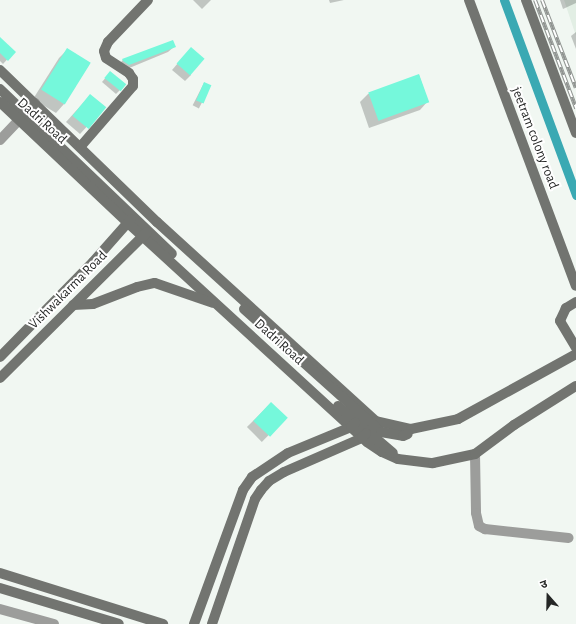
<!DOCTYPE html>
<meta charset="utf-8">
<style>
body{margin:0}
#map{position:relative;width:576px;height:624px;overflow:hidden;background:#f1f7f2;font-family:"Alegreya Sans","Noto Sans Devanagari",sans-serif}
div>[style]{position:absolute}
.built>*{inset:0;background:#e2eee4}
.shadow>*{inset:0;background:#0003;transform-origin:0 0}
.canal>*{height:9px;margin:-4.5px;padding:0 4.5px;transform-origin:4.5px;border-radius:4.5px;background:#3aa9b3}
.building>*{inset:0;background:#75f8db;transform-origin:0 0}
.street>*{height:10px;margin:-5px;padding:0 5px;transform-origin:5px;border-radius:5px;background:#9c9d9b}
.secondary>*{height:10px;margin:-5px;padding:0 5px;transform-origin:5px;border-radius:5px;background:#727470}
.rail>*{height:4px;margin-top:-2px;transform-origin:0;background:repeating-linear-gradient(90deg,#fff 0 8px,#8f9390 0 16px);box-sizing:border-box;border-block:1px solid #8f9390}
span{translate:-50% -50%;white-space:nowrap;text-align:center;line-height:1.15;-webkit-text-stroke:4px #fff;paint-order:stroke}
.street-label{font-size:14px;color:#252726}
.north{position:absolute;left:528px;top:576px;width:40px;height:40px;-webkit-text-stroke:3px #fff;paint-order:stroke;rotate:340deg;font-size:11px;font-weight:700;line-height:16px;text-align:center;color:#252726}
.north::after{content:'';display:block;margin:auto;width:14px;height:18px;background:#252726;clip-path:polygon(50% 0,100% 100%,50% 72%,0 100%)}
</style>
<div id="map">
<div class="built">
<div style="clip-path:polygon(564px 0,576px 0,576px 36px)"></div>
</div>
<div class="shadow">
<div style="clip-path:polygon(193px 0,211px 0,202px 9px)"></div>
<div style="clip-path:polygon(329px 0,344px 0,330px 3px)"></div>
<div style="clip-path:polygon(560px 0,576px 0,576px 3px,563px 9px)"></div>
<div style="clip-path:polygon(576px 32px,576px 49px,571px 36px)"></div>
<div style="clip-path:polygon(0 38px,14px 52px,3px 64px,0 61px)"></div>
<div style="clip-path:polygon(175px 46px,168px 52px,122px 71px,117px 66px,123px 60px)"></div>
<div style="clip-path:polygon(67px 50px,90px 63px,64px 104px,56px 113px,33px 99px,59px 58px)"></div>
<div style="clip-path:polygon(185px 55px,191px 75px,185px 81px,172px 70px)"></div>
<div style="clip-path:polygon(419px 75px,428px 101px,420px 110px,369px 128px,360px 102px,368px 94px)"></div>
<div style="clip-path:polygon(107px 76px,120px 90px,116px 94px,102px 82px)"></div>
<div style="left:204px;top:83px;width:7px;height:25px;rotate:27deg"></div>
<div style="clip-path:polygon(84px 102px,104px 108px,80px 134px,66px 122px)"></div>
<div style="left:271px;top:403px;width:21px;height:34px;rotate:45deg"></div>
</div>
<div class="canal">
<div style="left:504px;top:0;width:208px;rotate:69.7deg"></div>
</div>
<div class="building">
<div style="clip-path:polygon(0 37px,16px 52px,8px 61px,0 53px)"></div>
<div style="clip-path:polygon(173px 40px,176px 47px,129px 65px,123px 61px,122px 59px)"></div>
<div style="left:191px;top:47px;width:18px;height:22px;rotate:41deg"></div>
<div style="left:67px;top:48px;width:28px;height:49px;rotate:32deg"></div>
<div style="left:110px;top:71px;width:21px;height:9px;rotate:39deg"></div>
<div style="left:419px;top:74px;width:30px;height:54px;rotate:70deg"></div>
<div style="left:204px;top:82px;width:8px;height:20px;rotate:23deg"></div>
<div style="left:90px;top:94px;width:21px;height:28px;rotate:39deg"></div>
<div style="left:271px;top:402px;width:23px;height:26px;rotate:43deg"></div>
</div>
<div class="street">
<div style="left:0;top:140px;width:51px;rotate:-46.6deg"></div>
<div style="left:475px;top:454px;width:59px;rotate:89deg"></div>
<div style="left:476px;top:513px;width:13px;rotate:77deg"></div>
<div style="left:479px;top:526px;width:7px;rotate:27deg"></div>
<div style="left:485px;top:529px;width:84px;rotate:6.1deg"></div>
<div style="left:0;top:609px;width:56px;rotate:15.5deg"></div>
</div>
<div class="secondary">
<div style="left:469px;top:0;width:305px;rotate:69.5deg"></div>
<div style="left:526px;top:0;width:142px;rotate:69.4deg"></div>
<div style="left:0;top:70px;width:219px;rotate:44.1deg"></div>
<div style="left:157px;top:222px;width:296px;rotate:42.3deg"></div>
<div style="left:376px;top:421px;width:36px;rotate:13deg"></div>
<div style="left:411px;top:429px;width:48px;rotate:-12deg"></div>
<div style="left:458px;top:419px;width:135px;rotate:-28.8deg"></div>
<div style="left:0;top:89px;width:238px;rotate:43.8deg"></div>
<div style="left:0;top:102px;width:176px;rotate:43.4deg"></div>
<div style="left:128px;top:223px;width:324px;rotate:42.5deg"></div>
<div style="left:367px;top:442px;width:18px;rotate:34deg"></div>
<div style="left:382px;top:452px;width:17px;rotate:24deg"></div>
<div style="left:398px;top:459px;width:35px;rotate:7deg"></div>
<div style="left:433px;top:463px;width:43px;rotate:-12.1deg"></div>
<div style="left:475px;top:454px;width:49px;rotate:-36.6deg"></div>
<div style="left:514px;top:425px;width:73px;rotate:-32.2deg"></div>
<div style="left:81px;top:146px;width:79px;rotate:-49.1deg"></div>
<div style="left:133px;top:86px;width:7px;rotate:-90deg"></div>
<div style="left:133px;top:79px;width:7px;rotate:-124deg"></div>
<div style="left:129px;top:73px;width:27px;rotate:-147deg"></div>
<div style="left:106px;top:58px;width:7px;rotate:-106deg"></div>
<div style="left:104px;top:51px;width:10px;rotate:-66deg"></div>
<div style="left:108px;top:42px;width:58px;rotate:-46.4deg"></div>
<div style="left:576px;top:302px;width:12px;rotate:149deg"></div>
<div style="left:566px;top:308px;width:14px;rotate:115deg"></div>
<div style="left:560px;top:321px;width:31px;rotate:59deg"></div>
<div style="left:73px;top:305px;width:20px;rotate:-3deg"></div>
<div style="left:93px;top:304px;width:47px;rotate:-21.1deg"></div>
<div style="left:137px;top:287px;width:18px;rotate:-13deg"></div>
<div style="left:155px;top:283px;width:61px;rotate:19deg"></div>
<div style="left:244px;top:309px;width:184px;rotate:41.9deg"></div>
<div style="left:381px;top:432px;width:22px;rotate:10deg"></div>
<div style="left:403px;top:436px;width:5px;rotate:-22deg"></div>
<div style="left:0;top:357px;width:133px;rotate:-45.6deg"></div>
<div style="left:93px;top:262px;width:57px;rotate:-48.5deg"></div>
<div style="left:0;top:378px;width:207px;rotate:-44.8deg"></div>
<div style="left:338px;top:406px;width:72px;rotate:40.5deg"></div>
<div style="left:0;top:573px;width:171px;rotate:17.4deg"></div>
<div style="left:0;top:588px;width:124px;rotate:16.8deg"></div>
<div style="left:194px;top:624px;width:143px;rotate:-69.9deg"></div>
<div style="left:243px;top:490px;width:16px;rotate:-55deg"></div>
<div style="left:252px;top:477px;width:43px;rotate:-33.7deg"></div>
<div style="left:288px;top:453px;width:68px;rotate:-22.4deg"></div>
<div style="left:351px;top:427px;width:6px;rotate:-45deg"></div>
<div style="left:212px;top:624px;width:132px;rotate:-71deg"></div>
<div style="left:255px;top:499px;width:11px;rotate:-56deg"></div>
<div style="left:261px;top:490px;width:12px;rotate:-48deg"></div>
<div style="left:269px;top:481px;width:17px;rotate:-31deg"></div>
<div style="left:284px;top:472px;width:85px;rotate:-23.6deg"></div>
<div style="left:362px;top:438px;width:6px;rotate:-51deg"></div>
</div>
<div class="rail">
<div style="left:535px;top:0;width:116px;rotate:69.2deg"></div>
<div style="left:542px;top:0;width:94px;rotate:68.9deg"></div>
</div>
<div class="street-label">
<span style="left:42px;top:121px;rotate:42deg">Dadri Road</span>
<span style="left:535px;top:138px;rotate:69deg">jeetram colony road</span>
<span style="left:68px;top:290px;rotate:-45deg">Vishwakarma Road</span>
<span style="left:279px;top:342px;rotate:42deg">Dadri Road</span>
</div>
<div class="north">उ</div>
</div>
